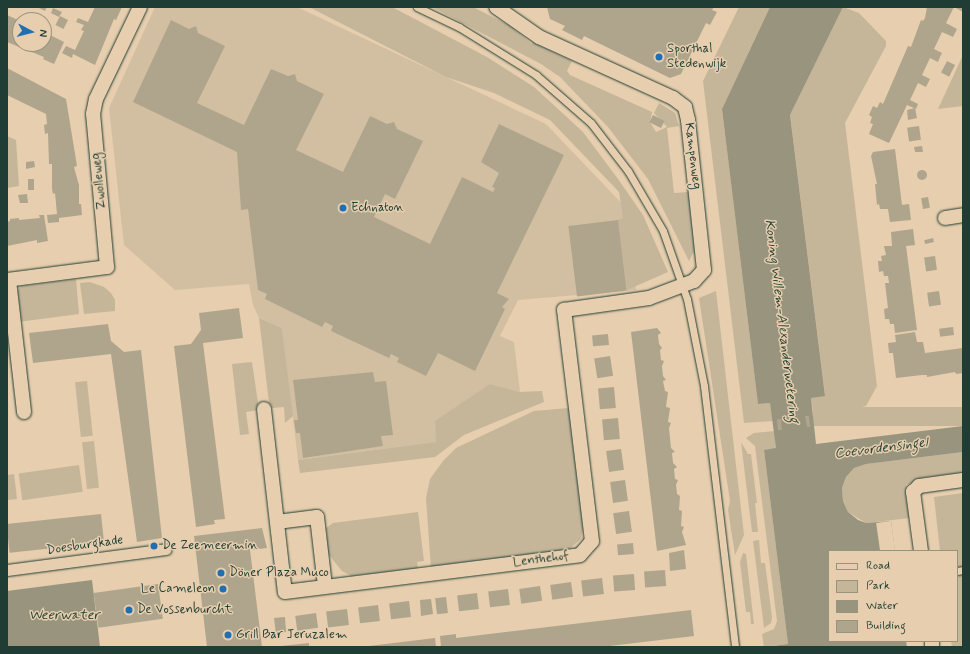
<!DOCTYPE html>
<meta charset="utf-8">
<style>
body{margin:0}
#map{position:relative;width:970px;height:654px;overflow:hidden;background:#e6ceae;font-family:Mynerve,sans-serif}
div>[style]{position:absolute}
.built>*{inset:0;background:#d2bfa2}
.green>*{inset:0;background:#c5b69a;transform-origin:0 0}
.water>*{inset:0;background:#98947e}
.pier>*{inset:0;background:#e6ceae;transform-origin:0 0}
.building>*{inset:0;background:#afa58c;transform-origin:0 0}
.round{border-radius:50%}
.roads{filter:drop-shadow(0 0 1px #1f3d34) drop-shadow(0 0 1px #1f3d34)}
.service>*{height:7px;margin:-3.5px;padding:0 3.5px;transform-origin:3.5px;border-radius:3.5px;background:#e6ceae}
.pedestrian>*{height:11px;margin:-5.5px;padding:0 5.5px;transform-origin:5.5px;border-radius:5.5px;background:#e6ceae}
.minor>*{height:14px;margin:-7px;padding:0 7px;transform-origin:7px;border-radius:7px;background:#e6ceae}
.dots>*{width:11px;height:11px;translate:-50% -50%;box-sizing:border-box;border:2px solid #e6ceae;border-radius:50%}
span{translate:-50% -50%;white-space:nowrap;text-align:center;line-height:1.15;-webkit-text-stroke:3px #e6ceae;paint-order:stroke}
.poi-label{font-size:13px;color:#1f3d34}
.left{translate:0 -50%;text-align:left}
.right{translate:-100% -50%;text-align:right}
.street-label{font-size:13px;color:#1f3d34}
.water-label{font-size:14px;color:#2b463b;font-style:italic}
.frame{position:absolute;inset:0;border:8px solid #1f3d34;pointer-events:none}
.legend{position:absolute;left:828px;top:550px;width:130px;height:92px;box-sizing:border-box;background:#e6ceae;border:1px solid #96947d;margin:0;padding:5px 7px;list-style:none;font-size:12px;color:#1f3d34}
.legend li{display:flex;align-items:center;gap:8px;height:20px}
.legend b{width:20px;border:1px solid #96947d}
.north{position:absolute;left:12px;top:12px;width:40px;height:40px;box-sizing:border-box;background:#e6ceae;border:1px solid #96947d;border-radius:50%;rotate:97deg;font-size:11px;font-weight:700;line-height:16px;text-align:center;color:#1f3d34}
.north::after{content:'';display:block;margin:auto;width:14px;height:18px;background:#1f6fb2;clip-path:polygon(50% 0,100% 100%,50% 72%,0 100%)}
</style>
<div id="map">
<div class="built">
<div style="clip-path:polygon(155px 7px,297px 7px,546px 124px,628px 210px,636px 290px,518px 300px,500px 336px,514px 342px,520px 392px,490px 384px,437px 442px,298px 460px,282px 328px,259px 318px,253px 305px,249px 284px,175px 290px,124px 245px,109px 108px)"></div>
</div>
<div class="green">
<div style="clip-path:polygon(309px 7px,392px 7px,487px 57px,534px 87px,583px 132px,618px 179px,643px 215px,668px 272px,627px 290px,618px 220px,623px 218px,619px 192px,550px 120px,494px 93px,446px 77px)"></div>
<div style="clip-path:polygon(432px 7px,473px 7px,510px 26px,532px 44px,532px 42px,572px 61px,567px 71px,570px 75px,652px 112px,650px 122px,656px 132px,667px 127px,654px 113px,659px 103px,675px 113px,679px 126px,667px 128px,674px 193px,689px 192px,696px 254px,693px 253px,689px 261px,648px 179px,608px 127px,560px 77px,541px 64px)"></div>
<div style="clip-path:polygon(739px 7px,770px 7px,722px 109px,758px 404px,770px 403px,773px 421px,744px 423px,703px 81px)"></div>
<div style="clip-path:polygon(843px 7px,859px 13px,886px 41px,886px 46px,845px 123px,877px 386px,866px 406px,814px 417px,811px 398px,825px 395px,790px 115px)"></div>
<div style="clip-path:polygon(963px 55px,963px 106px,938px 109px)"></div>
<div style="clip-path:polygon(7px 136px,16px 140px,19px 186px,7px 188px)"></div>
<div style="clip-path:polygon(76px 279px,79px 314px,18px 322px,16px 292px,21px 286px)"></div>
<div style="clip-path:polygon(90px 282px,104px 287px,111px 293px,115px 300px,115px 311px,84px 314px,80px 283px)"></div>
<div style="clip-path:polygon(716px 291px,744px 535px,735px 555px,728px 510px,730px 501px,699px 298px)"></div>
<div style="clip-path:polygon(259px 318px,282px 328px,293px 416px,285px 423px,284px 407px,272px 408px,269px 403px)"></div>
<div style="clip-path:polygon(252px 362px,259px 410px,246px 412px,249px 434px,240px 435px,232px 364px)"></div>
<div style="left:87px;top:381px;width:55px;height:12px;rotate:84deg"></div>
<div style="clip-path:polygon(490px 384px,520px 392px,542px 391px,544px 402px,464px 435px,435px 457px,300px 473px,298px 460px,436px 442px,435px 421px)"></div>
<div style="left:963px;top:407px;width:19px;height:150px;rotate:90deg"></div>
<div style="clip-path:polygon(569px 408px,584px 523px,581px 539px,568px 550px,431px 568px,426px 498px,430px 479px,443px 461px,456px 448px,534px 411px)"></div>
<div style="clip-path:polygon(775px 431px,776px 449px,764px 450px,788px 644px,764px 647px,762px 634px,774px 629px,777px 621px,755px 446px,746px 438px,754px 433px)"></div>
<div style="left:94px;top:441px;width:47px;height:12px;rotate:84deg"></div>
<div style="clip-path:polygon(741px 442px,748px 454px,751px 454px,757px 503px,755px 503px,758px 532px,752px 532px)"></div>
<div style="clip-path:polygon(963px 452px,963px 476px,906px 484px,910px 518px,866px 523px,848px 512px,843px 501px,842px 488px,846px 477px,854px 468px,866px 464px)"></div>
<div style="left:79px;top:465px;width:27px;height:61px;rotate:82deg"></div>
<div style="clip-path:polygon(14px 474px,17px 499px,7px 500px,7px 475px)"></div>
<div style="clip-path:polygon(963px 493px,963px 647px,952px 647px,951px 641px,957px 641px,957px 551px,940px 551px,934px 497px)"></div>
<div style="clip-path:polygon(418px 512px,424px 561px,417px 562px,418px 569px,351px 576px,342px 571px,328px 554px,326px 528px,333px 523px)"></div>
<div style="clip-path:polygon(759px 540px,761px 563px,765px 563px,772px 617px,771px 623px,764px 628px,753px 541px)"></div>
<div style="clip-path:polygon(743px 553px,746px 554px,754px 624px,751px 624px,750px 612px,746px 612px,740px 562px)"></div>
</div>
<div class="water">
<div style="clip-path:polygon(770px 7px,843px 7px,790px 115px,825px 396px,811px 398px,816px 444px,963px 426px,963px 452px,866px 464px,854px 468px,846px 477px,842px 488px,843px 501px,848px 512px,858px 520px,866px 523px,891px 521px,895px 551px,829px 551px,829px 641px,906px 641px,907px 647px,766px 647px,788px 644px,764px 450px,776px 448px,770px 403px,758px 404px,722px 109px)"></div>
<div style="clip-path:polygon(92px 580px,100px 647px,7px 647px,7px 591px)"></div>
</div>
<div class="pier">
<div style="left:891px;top:521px;width:30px;height:15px;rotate:82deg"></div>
</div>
<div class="building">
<div style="clip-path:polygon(37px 7px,47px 7px,45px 11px)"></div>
<div style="clip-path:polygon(95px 7px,122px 7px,116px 20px,114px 19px,95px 65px,73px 54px,72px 58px,62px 53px,66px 46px,75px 50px,84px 31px,81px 30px,84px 25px,76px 22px,78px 18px,88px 22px)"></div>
<div style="clip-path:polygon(547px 7px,714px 7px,712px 10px,717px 12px,710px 25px,706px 23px,681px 74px,670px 78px,584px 36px,582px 40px,562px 30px,565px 26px,550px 19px)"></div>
<div style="clip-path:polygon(927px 7px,963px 7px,963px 12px,954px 7px,946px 23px,957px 29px,953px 37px,942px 32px,934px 49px,942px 53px,940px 57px,938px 62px,930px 58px,922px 75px,930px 79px,926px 87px,918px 83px,910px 100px,918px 104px,916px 109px,907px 105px,889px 143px,869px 134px,873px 124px,870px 123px,872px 117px,869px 115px,873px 106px,877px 108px,880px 102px,883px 104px,908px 46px,911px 47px,921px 20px,923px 21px,925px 18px)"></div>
<div style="clip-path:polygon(53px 8px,62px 12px,59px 17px,51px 13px)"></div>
<div style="clip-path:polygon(7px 15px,20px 21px,20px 44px,44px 44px,44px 32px,64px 42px,54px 64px,43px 59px,44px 57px,7px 42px)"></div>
<div style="left:60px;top:16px;width:9px;height:10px;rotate:27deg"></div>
<div style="clip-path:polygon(171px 20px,189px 29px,196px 26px,198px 33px,225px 46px,197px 103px,244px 125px,271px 69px,288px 76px,295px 74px,297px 81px,324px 94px,296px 150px,343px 172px,370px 116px,387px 124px,394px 122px,397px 129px,423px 141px,395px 199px,385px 194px,374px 217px,430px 244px,462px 177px,493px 192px,495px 188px,492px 187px,499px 173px,481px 162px,499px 124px,564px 155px,497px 293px,509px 299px,502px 307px,505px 309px,475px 371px,438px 353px,426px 376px,397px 362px,399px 358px,391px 354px,389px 358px,331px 331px,333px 326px,325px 322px,322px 327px,265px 299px,267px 294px,258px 290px,248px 209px,241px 210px,237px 152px,133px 102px)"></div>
<div style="left:947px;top:61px;width:9px;height:13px;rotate:27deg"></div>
<div style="clip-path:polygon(7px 68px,66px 99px,77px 166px,74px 167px,75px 171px,79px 185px,79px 204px,81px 204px,82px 215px,59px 218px,59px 222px,48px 223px,47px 215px,57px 214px,55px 193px,53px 194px,52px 189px,52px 164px,49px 164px,48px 133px,45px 134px,44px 125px,47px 124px,46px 114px,7px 95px)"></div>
<div style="clip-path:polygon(915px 108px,917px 118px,908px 120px,907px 110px)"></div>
<div style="left:653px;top:115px;width:13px;height:8px;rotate:27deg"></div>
<div style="left:919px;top:126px;width:14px;height:12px;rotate:82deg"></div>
<div style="clip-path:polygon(922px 146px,923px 152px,915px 152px,914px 147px)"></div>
<div style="clip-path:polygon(895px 149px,902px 205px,909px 204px,911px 220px,890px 222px,888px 209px,880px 209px,879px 204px,877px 205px,875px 184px,877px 184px,871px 156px,873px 152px)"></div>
<div style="clip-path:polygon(34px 161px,35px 167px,26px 169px,26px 162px)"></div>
<div class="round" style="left:917px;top:170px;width:10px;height:10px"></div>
<div style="left:28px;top:179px;width:6px;height:11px"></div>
<div style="clip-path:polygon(27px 194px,28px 203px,20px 203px,18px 195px)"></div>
<div style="left:928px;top:197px;width:11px;height:7px;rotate:80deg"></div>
<div style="clip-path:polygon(39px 215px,44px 215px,48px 241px,37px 243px,37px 240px,7px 246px,7px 222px,10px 221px,10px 219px,19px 218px,19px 220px,40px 218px)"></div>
<div style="left:618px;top:220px;width:71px;height:50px;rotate:83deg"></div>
<div style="clip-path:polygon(913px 229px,915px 245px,906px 246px,917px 330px,895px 333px,894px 324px,890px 324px,889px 319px,885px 319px,884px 309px,888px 308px,885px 283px,889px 283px,888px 276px,884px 276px,883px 271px,879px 272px,878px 261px,882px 261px,881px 256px,886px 255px,884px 246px,892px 246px,891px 232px)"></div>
<div style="left:933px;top:238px;width:4px;height:9px;rotate:76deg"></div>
<div style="left:935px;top:256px;width:14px;height:11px;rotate:82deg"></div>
<div style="left:939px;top:291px;width:14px;height:12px;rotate:82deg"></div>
<div style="clip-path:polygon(239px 308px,243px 338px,203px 343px,225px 519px,214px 520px,215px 524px,196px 527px,174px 346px,191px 344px,201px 330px,199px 313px)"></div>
<div style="clip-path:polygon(108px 324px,111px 341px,124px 352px,141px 350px,162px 538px,137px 542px,111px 354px,33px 363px,29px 333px)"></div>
<div style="left:953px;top:327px;width:8px;height:14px;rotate:83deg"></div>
<div style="clip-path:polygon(657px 328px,661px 333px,658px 335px,659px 344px,662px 348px,660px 350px,661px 360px,664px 361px,662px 366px,663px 376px,666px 380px,663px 381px,665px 391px,668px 392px,666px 407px,670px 408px,668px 422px,671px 423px,669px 428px,671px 448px,675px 452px,672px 453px,673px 463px,677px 467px,674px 469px,675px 479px,678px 480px,676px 485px,677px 494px,680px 496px,679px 510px,682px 511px,681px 526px,684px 527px,682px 532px,686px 545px,657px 551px,631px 332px)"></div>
<div style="clip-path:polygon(915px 332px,917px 342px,923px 342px,925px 353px,963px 348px,963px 373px,956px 374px,955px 372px,927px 377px,927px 375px,922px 375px,896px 378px,893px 353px,889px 353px,888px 343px,896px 342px,895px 335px)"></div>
<div style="left:608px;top:334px;width:11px;height:16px;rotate:85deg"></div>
<div style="left:610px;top:356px;width:20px;height:16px;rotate:81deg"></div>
<div style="clip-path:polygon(373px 372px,375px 382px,386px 381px,393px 435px,381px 436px,383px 446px,303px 458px,300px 433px,296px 433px,294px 420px,298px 420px,293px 380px)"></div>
<div style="left:614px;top:387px;width:21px;height:16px;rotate:85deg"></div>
<div style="clip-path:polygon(805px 416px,809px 416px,810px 427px,807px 427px)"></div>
<div style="left:618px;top:418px;width:21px;height:16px;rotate:85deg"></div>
<div style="left:781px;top:419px;width:11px;height:4px;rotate:85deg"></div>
<div style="left:621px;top:449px;width:21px;height:15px;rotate:82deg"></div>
<div style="left:625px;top:480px;width:21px;height:15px;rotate:82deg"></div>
<div style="left:629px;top:511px;width:21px;height:16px;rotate:82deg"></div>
<div style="left:101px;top:514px;width:29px;height:95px;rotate:84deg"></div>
<div style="clip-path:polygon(262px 528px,267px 548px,250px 550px,262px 647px,207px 647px,194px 536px)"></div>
<div style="left:633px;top:543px;width:11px;height:16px;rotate:85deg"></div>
<div style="clip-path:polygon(684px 550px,686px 569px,670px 571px,669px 553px)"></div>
<div style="left:665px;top:570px;width:16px;height:21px;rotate:86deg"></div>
<div style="left:634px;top:574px;width:16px;height:21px;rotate:86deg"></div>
<div style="left:602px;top:578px;width:16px;height:21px;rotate:83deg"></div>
<div style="left:571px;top:582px;width:15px;height:21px;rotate:82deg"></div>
<div style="left:158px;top:584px;width:35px;height:65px;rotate:82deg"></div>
<div style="left:540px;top:586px;width:15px;height:21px;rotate:82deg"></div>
<div style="left:508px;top:589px;width:16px;height:20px;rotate:83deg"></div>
<div style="left:477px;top:593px;width:16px;height:20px;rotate:83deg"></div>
<div style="left:446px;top:597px;width:16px;height:11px;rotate:83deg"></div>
<div style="clip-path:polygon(431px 599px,433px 614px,421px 616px,420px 600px)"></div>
<div style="left:409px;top:601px;width:16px;height:20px;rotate:83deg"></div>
<div style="left:378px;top:605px;width:16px;height:20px;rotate:83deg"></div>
<div style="left:347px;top:609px;width:16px;height:21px;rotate:83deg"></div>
<div style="clip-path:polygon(691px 610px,694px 636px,601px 647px,441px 647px,440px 636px,456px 634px,456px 638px)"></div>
<div style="left:316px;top:613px;width:15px;height:21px;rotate:82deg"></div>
<div style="clip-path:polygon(285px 617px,286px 632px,276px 634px,274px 618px)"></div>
<div style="clip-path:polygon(435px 638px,436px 647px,369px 647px,369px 646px)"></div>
<div style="clip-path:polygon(309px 643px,309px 647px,281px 647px,281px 646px)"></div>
</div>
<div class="roads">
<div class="service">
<div style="left:417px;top:7px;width:47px;rotate:25.5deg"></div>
<div style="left:459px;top:27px;width:91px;rotate:31.9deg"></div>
<div style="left:536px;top:75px;width:73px;rotate:41.1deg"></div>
<div style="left:591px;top:123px;width:61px;rotate:52.4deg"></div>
<div style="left:628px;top:171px;width:69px;rotate:59.7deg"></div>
<div style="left:663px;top:231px;width:72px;rotate:70.6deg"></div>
<div style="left:687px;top:299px;width:89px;rotate:78.9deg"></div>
<div style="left:704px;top:386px;width:263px;rotate:83.2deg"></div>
<div style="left:957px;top:571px;width:6px;rotate:-9deg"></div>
</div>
<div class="pedestrian">
<div style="left:7px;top:570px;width:160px;rotate:-7.5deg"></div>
</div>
<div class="minor">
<div style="left:945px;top:218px;width:18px;rotate:-9deg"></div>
<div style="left:7px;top:280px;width:101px;rotate:-7.4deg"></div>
<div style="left:107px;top:267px;width:154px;rotate:-95.2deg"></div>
<div style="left:93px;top:114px;width:15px;rotate:-79deg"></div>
<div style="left:96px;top:99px;width:102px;rotate:-64.4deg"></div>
<div style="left:9px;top:280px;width:133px;rotate:83.5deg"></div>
<div style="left:264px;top:409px;width:184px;rotate:83.5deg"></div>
<div style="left:285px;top:592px;width:297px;rotate:-7.1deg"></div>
<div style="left:580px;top:555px;width:18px;rotate:-49deg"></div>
<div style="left:592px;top:541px;width:233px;rotate:-96.9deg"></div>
<div style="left:564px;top:310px;width:86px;rotate:-8deg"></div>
<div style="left:649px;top:298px;width:48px;rotate:-20.7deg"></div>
<div style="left:694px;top:281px;width:15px;rotate:-48deg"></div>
<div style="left:704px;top:270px;width:151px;rotate:-96.1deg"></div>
<div style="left:688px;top:120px;width:13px;rotate:-103deg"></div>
<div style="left:685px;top:107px;width:15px;rotate:-143deg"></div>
<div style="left:673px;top:98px;width:147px;rotate:-155.5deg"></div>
<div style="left:539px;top:37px;width:52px;rotate:-145.1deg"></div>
<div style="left:277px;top:522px;width:40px;rotate:-7.1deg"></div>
<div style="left:317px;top:517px;width:69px;rotate:83.4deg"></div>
<div style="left:921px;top:551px;width:60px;rotate:-97.7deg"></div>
<div style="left:913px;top:492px;width:8px;rotate:-45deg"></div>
<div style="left:919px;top:486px;width:44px;rotate:-7.8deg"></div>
<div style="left:932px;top:641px;width:6px;rotate:90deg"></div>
</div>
</div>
<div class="dots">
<div style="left:659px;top:57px;background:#1f6fb2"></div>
<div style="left:343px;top:208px;background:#1f6fb2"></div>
<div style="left:154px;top:546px;background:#1f6fb2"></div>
<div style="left:221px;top:573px;background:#1f6fb2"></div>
<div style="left:223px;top:589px;background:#1f6fb2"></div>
<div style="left:129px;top:610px;background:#1f6fb2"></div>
<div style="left:228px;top:635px;background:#1f6fb2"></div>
</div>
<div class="poi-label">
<span class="left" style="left:667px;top:57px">Sporthal<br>Stedenwijk</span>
<span class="left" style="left:351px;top:208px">Echnaton</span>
<span class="left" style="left:162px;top:546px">De Zeemeermin</span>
<span class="left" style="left:229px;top:573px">Döner Plaza Muco</span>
<span class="right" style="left:215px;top:589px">Le Cameleon</span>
<span class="left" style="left:137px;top:610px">De Vossenburcht</span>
<span class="left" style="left:236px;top:635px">Grill Bar Jeruzalem</span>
</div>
<div class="street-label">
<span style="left:692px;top:156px;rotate:83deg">Kampenweg</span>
<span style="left:100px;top:181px;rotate:-96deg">Zwolleweg</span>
<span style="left:85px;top:546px;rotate:-8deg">Doesburgkade</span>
<span style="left:541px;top:560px;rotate:-7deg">Lenthehof</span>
</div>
<div class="water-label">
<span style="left:782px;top:321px;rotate:83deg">Koning Willem-Alexanderwetering</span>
<span style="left:881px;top:448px;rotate:-7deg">Coevordensingel</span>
<span style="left:64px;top:615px">Weerwater</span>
</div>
<div class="frame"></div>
<ul class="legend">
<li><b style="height:5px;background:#e6ceae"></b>Road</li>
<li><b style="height:11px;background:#c5b69a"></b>Park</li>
<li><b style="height:11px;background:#98947e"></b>Water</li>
<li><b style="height:11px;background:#afa58c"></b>Building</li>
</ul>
<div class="north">N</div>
</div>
